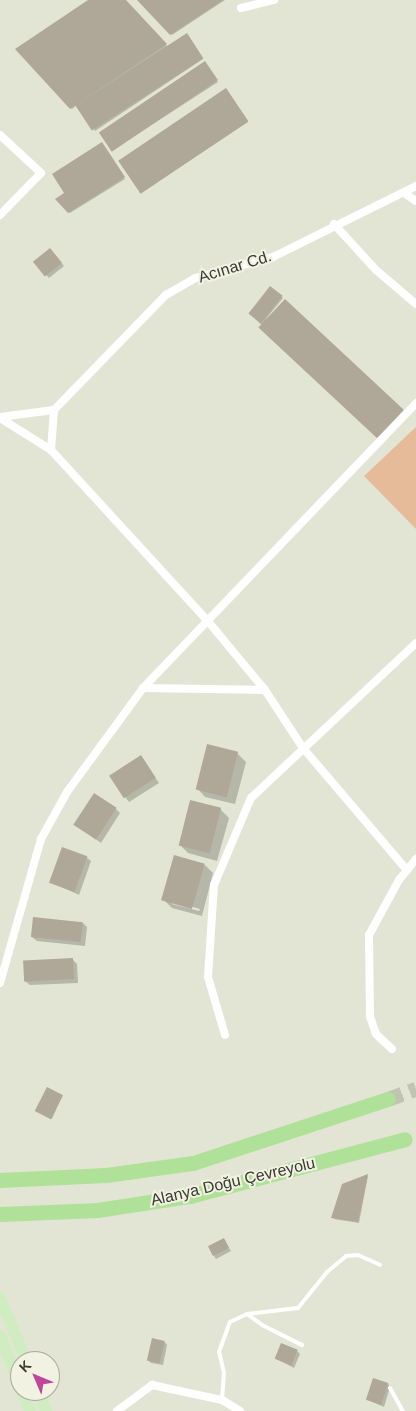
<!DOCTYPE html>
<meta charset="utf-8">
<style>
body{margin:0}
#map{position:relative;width:416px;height:1411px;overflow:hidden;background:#e3e5d4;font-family:Arial,sans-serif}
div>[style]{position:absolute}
.green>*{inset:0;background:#e5bb9a}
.shadow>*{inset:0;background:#0003}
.building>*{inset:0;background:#afa798;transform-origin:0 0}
.highway-tunnel>*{height:15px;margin-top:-7.5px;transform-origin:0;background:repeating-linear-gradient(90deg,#c1c3b4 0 15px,transparent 0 23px)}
.lane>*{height:4px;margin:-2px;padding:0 2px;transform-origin:2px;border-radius:2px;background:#fff}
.street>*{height:8px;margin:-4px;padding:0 4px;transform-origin:4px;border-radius:4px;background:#fff}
.primary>*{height:12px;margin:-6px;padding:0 6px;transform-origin:6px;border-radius:6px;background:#d0edc2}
.highway>*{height:15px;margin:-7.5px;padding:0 7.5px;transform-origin:7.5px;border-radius:7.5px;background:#b0e199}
span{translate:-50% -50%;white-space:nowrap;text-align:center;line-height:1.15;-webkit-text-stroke:4px #f1f2e1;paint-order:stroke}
.street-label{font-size:16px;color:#3b3b35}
.north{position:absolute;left:10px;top:1351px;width:50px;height:50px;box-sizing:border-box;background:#f1f2e1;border:1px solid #a8a99c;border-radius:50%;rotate:315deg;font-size:14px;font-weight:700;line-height:20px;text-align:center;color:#3b3b35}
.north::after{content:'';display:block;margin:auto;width:18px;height:22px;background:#bf469a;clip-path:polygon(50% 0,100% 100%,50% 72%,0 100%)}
</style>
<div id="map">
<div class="green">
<div style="clip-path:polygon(416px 427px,416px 529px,364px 476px)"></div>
</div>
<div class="shadow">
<div style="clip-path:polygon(91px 0,124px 0,168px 47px,188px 35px,203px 59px,95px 131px,77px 105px,72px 109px,17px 49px)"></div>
<div style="clip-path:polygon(139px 0,225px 0,172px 35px)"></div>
<div style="clip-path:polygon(206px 64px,218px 82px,113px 150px)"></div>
<div style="clip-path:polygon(227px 90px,248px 122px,141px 193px,140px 192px)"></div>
<div style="clip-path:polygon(103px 145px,125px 179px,70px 213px,56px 199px,66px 193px)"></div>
<div style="clip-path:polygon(53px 253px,64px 266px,49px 278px,35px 262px)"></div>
<div style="clip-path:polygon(270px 288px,283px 298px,265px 320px,285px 301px,404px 411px,380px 438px,249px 313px)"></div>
<div style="clip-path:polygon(237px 753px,246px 762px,235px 804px,205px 797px,197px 788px)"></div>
<div style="clip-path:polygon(141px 757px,159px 783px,129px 802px,125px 797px)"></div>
<div style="clip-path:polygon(116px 809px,120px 813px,101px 843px,75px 825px)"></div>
<div style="clip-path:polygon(220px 809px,229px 818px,217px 861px,188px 853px,179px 844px)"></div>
<div style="clip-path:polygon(86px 857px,91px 861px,79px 895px,51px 882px)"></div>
<div style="clip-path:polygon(evenodd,205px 865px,213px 873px,202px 916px,172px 908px,164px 900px,205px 865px,172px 901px,200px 909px,199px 911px,172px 904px,172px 901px)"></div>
<div style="clip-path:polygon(83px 923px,87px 927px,85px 946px,37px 941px,32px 937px)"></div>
<div style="clip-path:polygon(73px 960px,77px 964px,78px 983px,30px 985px,25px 981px)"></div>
<div style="clip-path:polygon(62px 1096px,52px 1119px,38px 1111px)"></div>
<div style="clip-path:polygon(368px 1176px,359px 1223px,334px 1219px,343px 1184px)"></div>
<div style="clip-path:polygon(224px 1240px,231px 1251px,216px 1259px,214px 1256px)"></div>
<div style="clip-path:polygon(165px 1342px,167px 1345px,163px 1365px,151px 1363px,148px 1360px)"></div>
<div style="clip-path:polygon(297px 1351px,300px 1354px,294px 1368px,275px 1358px)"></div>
<div style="clip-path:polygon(388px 1384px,390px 1387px,384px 1407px,368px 1400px)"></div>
</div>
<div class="building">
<div style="clip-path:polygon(88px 0,126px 0,167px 44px,70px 109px,15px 49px)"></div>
<div style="clip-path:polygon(137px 0,223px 0,170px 35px)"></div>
<div style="left:187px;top:33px;width:30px;height:133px;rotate:57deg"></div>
<div style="left:205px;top:61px;width:23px;height:128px;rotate:56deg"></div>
<div style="left:226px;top:88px;width:40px;height:130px;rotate:56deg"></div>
<div style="clip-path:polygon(102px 142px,125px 177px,68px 213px,55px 199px,64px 193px,52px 174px)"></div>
<div style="left:50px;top:248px;width:19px;height:22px;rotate:51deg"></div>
<div style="left:270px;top:286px;width:16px;height:35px;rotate:38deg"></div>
<div style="left:285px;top:299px;width:162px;height:39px;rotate:43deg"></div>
<div style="left:207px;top:744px;width:32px;height:47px;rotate:14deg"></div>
<div style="left:141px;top:755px;width:27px;height:38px;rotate:57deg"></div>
<div style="left:94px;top:793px;width:27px;height:38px;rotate:33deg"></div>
<div style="left:190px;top:800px;width:32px;height:47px;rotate:14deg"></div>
<div style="left:62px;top:847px;width:27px;height:38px;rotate:20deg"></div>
<div style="left:174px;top:855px;width:32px;height:47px;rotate:16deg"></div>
<div style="left:33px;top:917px;width:50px;height:20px;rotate:6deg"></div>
<div style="left:73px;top:958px;width:21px;height:50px;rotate:87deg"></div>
<div style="left:47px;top:1087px;width:18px;height:27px;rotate:27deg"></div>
<div style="clip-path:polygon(368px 1174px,358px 1222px,331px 1218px,342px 1184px)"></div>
<div style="left:224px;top:1238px;width:11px;height:18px;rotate:63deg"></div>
<div style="left:152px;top:1338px;width:13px;height:23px;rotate:13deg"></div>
<div style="left:281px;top:1343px;width:18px;height:17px;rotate:22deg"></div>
<div style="left:373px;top:1378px;width:16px;height:23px;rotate:18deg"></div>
</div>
<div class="highway-tunnel">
<div style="left:388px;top:1099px;width:30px;rotate:-20deg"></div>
</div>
<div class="lane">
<div style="left:247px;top:1314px;width:19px;rotate:36deg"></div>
<div style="left:262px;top:1325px;width:45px;rotate:26.6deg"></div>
<div style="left:390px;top:1388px;width:26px;rotate:61deg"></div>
<div style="left:222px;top:1400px;width:27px;rotate:-86deg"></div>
<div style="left:224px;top:1373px;width:22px;rotate:-103deg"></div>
<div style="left:219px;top:1352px;width:32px;rotate:-70deg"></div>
<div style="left:230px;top:1322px;width:19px;rotate:-25deg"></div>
<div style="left:247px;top:1314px;width:51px;rotate:-6.7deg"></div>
<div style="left:298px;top:1308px;width:46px;rotate:-51.1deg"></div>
<div style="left:327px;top:1272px;width:25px;rotate:-40deg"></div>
<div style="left:346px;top:1256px;width:12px;rotate:-5deg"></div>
<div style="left:358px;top:1255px;width:24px;rotate:24deg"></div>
</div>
<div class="street">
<div style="left:241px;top:8px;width:34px;rotate:-14deg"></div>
<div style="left:0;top:135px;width:56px;rotate:42.8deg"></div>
<div style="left:41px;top:173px;width:59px;rotate:134.3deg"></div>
<div style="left:404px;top:193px;width:14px;rotate:34deg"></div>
<div style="left:334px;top:224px;width:62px;rotate:47.6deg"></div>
<div style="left:376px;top:270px;width:52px;rotate:40.4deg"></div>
<div style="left:0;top:417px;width:54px;rotate:-7.4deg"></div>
<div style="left:54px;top:410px;width:161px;rotate:-45.8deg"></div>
<div style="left:166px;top:295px;width:34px;rotate:-30deg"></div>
<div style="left:195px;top:278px;width:81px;rotate:-15.1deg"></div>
<div style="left:273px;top:257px;width:160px;rotate:-26.4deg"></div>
<div style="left:0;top:418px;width:60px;rotate:32.1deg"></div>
<div style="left:51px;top:450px;width:40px;rotate:-85.7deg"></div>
<div style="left:51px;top:450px;width:231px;rotate:47.5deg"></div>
<div style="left:207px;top:620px;width:91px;rotate:50.4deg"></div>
<div style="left:265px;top:690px;width:69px;rotate:56.8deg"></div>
<div style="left:303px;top:748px;width:160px;rotate:49.6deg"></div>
<div style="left:143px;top:688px;width:122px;rotate:0.9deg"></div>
<div style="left:0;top:983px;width:150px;rotate:-74.1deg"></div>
<div style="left:41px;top:839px;width:54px;rotate:-61deg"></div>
<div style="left:67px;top:792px;width:129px;rotate:-53.8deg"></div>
<div style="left:143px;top:688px;width:395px;rotate:-46.2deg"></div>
<div style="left:225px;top:1035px;width:60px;rotate:-106.3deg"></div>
<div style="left:208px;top:977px;width:92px;rotate:-86.3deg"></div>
<div style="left:214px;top:885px;width:95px;rotate:-67deg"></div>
<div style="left:251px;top:798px;width:226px;rotate:-43.2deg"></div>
<div style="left:392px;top:1049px;width:22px;rotate:-137deg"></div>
<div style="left:376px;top:1034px;width:18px;rotate:-109deg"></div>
<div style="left:370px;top:1017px;width:82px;rotate:-90.7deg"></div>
<div style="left:369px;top:935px;width:63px;rotate:-61.4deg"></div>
<div style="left:399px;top:880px;width:27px;rotate:-51deg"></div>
<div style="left:117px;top:1411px;width:44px;rotate:-36.6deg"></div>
<div style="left:152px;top:1385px;width:72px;rotate:12.1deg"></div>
<div style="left:222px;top:1400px;width:21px;rotate:31deg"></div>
</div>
<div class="primary">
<div style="left:0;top:1297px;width:69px;rotate:67.9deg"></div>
<div style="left:0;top:1336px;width:54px;rotate:68.2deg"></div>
<div style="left:22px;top:1391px;width:22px;rotate:68deg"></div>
<div style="left:38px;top:1391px;width:22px;rotate:68deg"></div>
</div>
<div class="highway">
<div style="left:0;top:1180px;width:106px;rotate:-2.7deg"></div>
<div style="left:106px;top:1175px;width:88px;rotate:-7.9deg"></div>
<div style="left:193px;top:1163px;width:205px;rotate:-18.2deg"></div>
<div style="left:0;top:1214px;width:97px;rotate:-2.4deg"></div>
<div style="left:97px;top:1210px;width:94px;rotate:-8.6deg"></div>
<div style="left:190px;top:1196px;width:222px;rotate:-14.8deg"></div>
</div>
<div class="street-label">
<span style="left:235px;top:267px;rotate:-17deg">Acınar Cd.</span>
<span style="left:233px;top:1182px;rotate:-13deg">Alanya Doğu Çevreyolu</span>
</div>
<div class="north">K</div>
</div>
